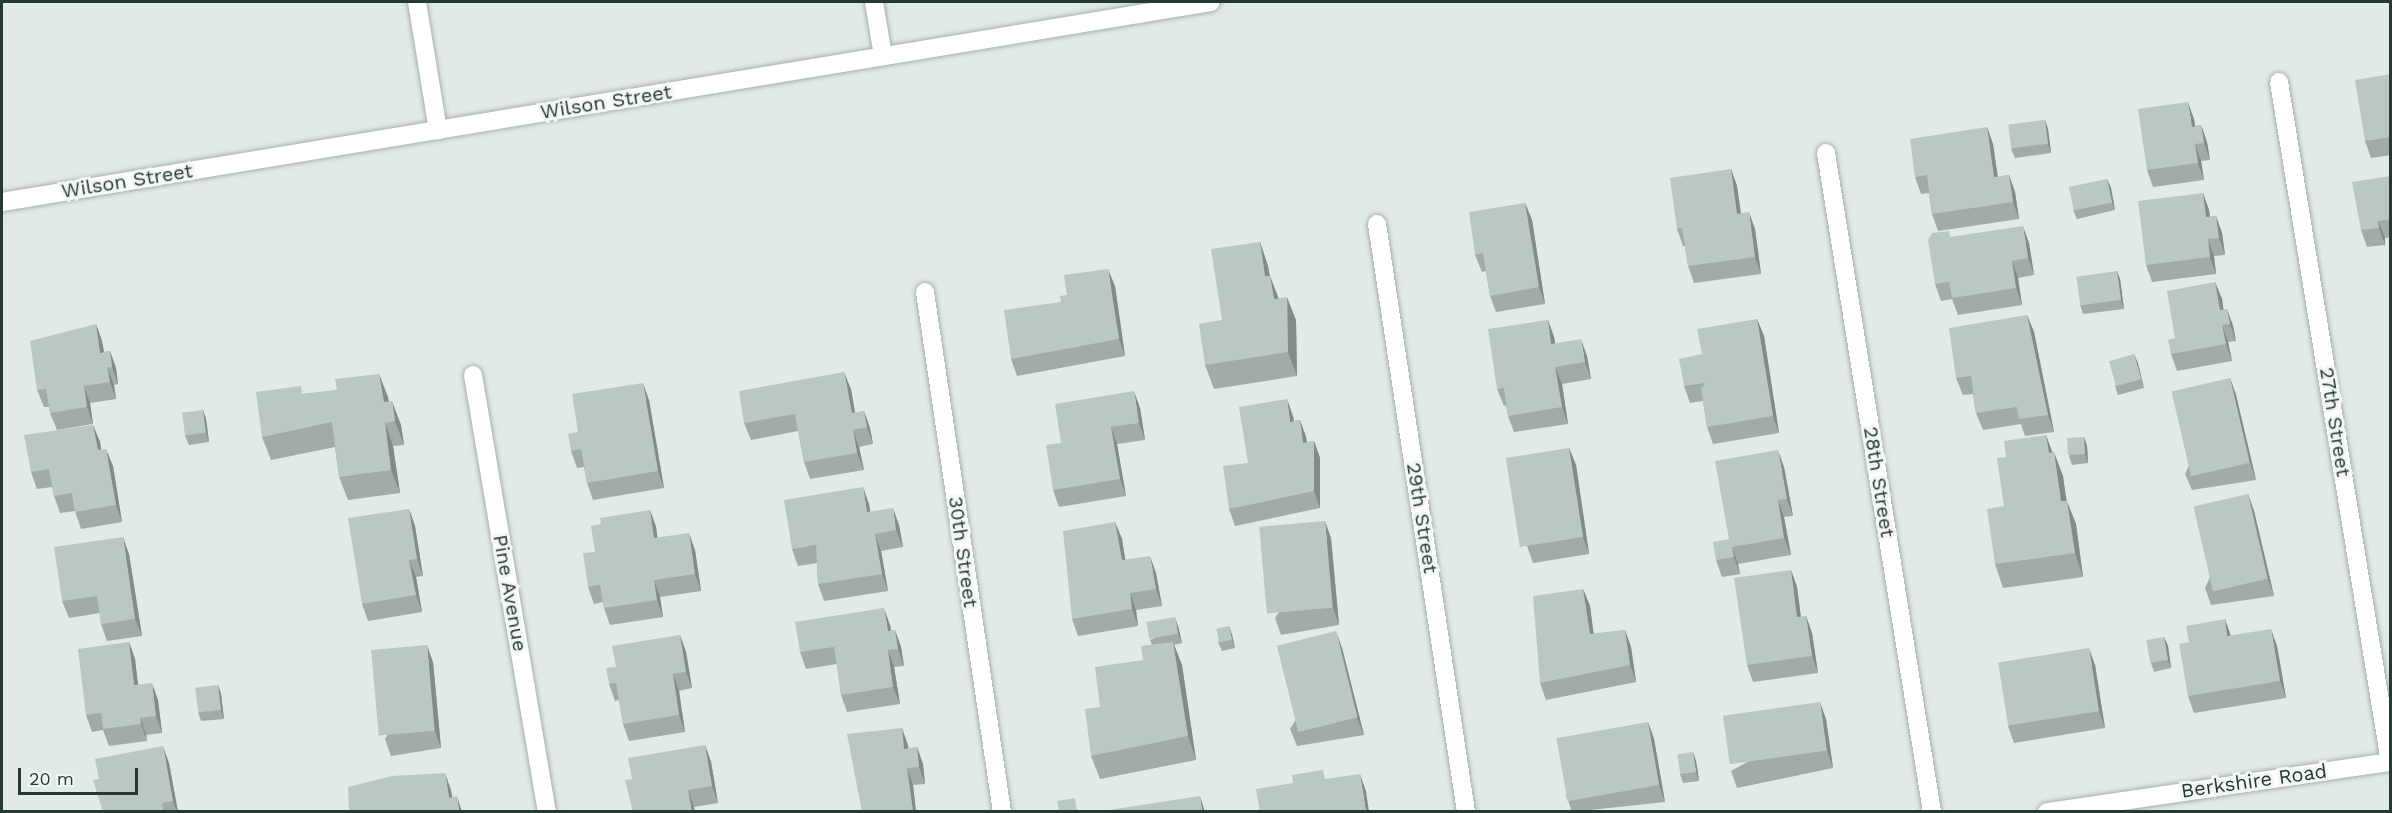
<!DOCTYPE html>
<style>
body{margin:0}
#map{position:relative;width:2392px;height:813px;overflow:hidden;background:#e2eae6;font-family:"Work Sans",sans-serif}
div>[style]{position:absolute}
.roads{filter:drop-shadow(0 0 2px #a5b1ad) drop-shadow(0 0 2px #a5b1ad)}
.minor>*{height:18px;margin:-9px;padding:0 9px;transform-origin:9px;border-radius:9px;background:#fff}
.wall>*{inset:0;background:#a1aba7}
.shaded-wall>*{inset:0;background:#838b88}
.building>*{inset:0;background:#bbc7c2;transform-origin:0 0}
span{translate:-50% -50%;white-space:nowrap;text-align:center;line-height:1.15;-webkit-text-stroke:6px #f2f7f4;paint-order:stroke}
.street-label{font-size:20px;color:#243933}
.frame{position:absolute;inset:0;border:3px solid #243933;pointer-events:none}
.scale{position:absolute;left:18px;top:768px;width:120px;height:27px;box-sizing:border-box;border:3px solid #243933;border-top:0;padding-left:8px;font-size:18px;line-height:21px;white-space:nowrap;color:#243933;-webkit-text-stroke:4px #f2f7f4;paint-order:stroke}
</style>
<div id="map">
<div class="roads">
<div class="minor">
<div style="left:417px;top:2px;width:130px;rotate:80.7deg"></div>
<div style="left:874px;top:2px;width:55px;rotate:80.5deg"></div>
<div style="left:2279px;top:82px;width:689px;rotate:80.73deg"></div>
<div style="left:1826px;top:153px;width:667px;rotate:80.86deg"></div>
<div style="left:2px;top:202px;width:1225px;rotate:-9.39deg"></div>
<div style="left:1377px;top:224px;width:595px;rotate:81.39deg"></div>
<div style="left:925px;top:292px;width:526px;rotate:81.58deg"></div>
<div style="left:473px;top:375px;width:443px;rotate:80.4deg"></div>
<div style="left:2047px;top:812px;width:347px;rotate:-8.3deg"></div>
</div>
</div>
<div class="wall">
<div style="clip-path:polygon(2391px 74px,2391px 155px,2371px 158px,2365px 141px)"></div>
<div style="clip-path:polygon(2194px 119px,2195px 126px,2201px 125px,2207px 142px,2210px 160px,2201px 161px,2204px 180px,2153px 187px,2147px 170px)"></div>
<div style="clip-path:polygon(2045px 120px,2048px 129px,2051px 153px,2015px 158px,2011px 149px)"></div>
<div style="clip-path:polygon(1987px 127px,1993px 144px,1998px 177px,2009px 175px,2015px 192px,2019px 219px,1938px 231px,1932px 214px,1929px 193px,1921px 194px,1915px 177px)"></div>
<div style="clip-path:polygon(1731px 169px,1737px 186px,1741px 213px,1755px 229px,1761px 274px,1694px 283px,1688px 266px,1685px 246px,1683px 246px,1677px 229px)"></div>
<div style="clip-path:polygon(2391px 176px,2391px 237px,2385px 238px,2385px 245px,2367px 247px,2361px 230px)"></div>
<div style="clip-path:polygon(2107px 179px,2111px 188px,2115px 210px,2077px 219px,2073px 210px)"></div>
<div style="clip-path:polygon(2203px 193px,2209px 210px,2210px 217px,2216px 216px,2222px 233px,2225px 255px,2214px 256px,2216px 274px,2152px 282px,2146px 265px)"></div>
<div style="clip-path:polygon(1525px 203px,1532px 220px,1545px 304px,1496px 312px,1490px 296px,1486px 271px,1482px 272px,1475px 255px)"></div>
<div style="clip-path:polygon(1951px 237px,2029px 243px,2034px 275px,2018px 278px,2022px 305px,1958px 315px,1952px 299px,1941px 301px,1935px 284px)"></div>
<div style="clip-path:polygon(1260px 242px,1268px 266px,1270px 276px,1278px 298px,1296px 320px,1297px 376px,1214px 389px,1205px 365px,1222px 320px)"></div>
<div style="clip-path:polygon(2117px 271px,2120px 279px,2124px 309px,2083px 314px,2080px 305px)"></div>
<div style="clip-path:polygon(2215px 282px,2222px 299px,2223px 310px,2227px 309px,2233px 326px,2236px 341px,2228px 342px,2232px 361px,2177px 371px,2171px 354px,2175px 338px)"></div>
<div style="clip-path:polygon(1115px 286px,1125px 356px,1017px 376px,1011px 359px,1061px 302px)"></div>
<div style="clip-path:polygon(2027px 315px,2034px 332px,2054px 432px,2025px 436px,2021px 424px,1983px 430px,1976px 413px,1973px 394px,1963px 395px,1956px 378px)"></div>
<div style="clip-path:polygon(1757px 319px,1764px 336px,1779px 433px,1713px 444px,1707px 427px,1703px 401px,1690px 403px,1684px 386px)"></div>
<div style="clip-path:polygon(1548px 320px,1554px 337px,1555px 343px,1587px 356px,1591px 379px,1562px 384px,1568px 424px,1514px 432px,1508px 416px,1506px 405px,1504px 406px,1497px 389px)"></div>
<div style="clip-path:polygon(96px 324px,102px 341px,104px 352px,110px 351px,116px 368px,118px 384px,114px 385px,116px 399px,90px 403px,93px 424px,57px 430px,50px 413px,49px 407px,44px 407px,37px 390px)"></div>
<div style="clip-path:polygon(2134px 354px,2144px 388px,2118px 395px,2115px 386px)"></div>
<div style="clip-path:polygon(379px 374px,389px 401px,401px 425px,404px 445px,393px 446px,400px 493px,348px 500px,339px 477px,335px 447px,271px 460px,262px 437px,304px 394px,337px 390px)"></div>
<div style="clip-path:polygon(2230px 378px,2236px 395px,2256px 480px,2192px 490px,2185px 474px)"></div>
<div style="clip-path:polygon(851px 389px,855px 413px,864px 411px,870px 428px,873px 444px,859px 447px,864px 470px,810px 479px,804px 462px,798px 431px,751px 440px,744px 423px)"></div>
<div style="clip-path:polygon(649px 400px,664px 488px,593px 500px,587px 483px,584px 467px,577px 468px,571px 451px,578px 432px)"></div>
<div style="clip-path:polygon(1140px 408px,1145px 440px,1117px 444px,1126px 496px,1059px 507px,1053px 490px,1061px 443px)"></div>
<div style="clip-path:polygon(203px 410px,206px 419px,209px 442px,189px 445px,185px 436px)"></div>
<div style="clip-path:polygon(1293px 416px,1294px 421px,1300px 420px,1306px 437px,1307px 442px,1314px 441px,1320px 458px,1320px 508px,1235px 526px,1229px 509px,1248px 463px)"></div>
<div style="clip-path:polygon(93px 425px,100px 442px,101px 450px,113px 466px,122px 522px,81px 529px,75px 511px,60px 513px,54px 496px,52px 487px,37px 489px,31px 472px)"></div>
<div style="clip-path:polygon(2046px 435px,2052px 453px,2063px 476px,2066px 501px,2076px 524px,2083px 577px,2003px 588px,1995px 564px,2004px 506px,2006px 457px)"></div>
<div style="clip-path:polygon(2084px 437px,2087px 446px,2088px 463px,2072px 465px,2069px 456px)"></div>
<div style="clip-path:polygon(1569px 448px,1576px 465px,1589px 554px,1533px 563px,1527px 546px)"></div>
<div style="clip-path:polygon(1784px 467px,1793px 516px,1784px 517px,1791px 555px,1738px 564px,1740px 574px,1722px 577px,1716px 560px,1729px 539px)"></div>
<div style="clip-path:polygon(2248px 494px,2254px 511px,2274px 596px,2211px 605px,2205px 588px)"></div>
<div style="clip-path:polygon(869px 504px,870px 512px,899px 525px,903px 547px,881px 551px,888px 591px,824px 601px,818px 584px,817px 563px,798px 566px,792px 549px)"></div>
<div style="clip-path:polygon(409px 509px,415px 526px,423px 576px,416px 577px,422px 612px,368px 621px,362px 604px)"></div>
<div style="clip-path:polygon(650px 510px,656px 527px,657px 538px,695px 550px,701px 591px,660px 597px,663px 617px,610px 625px,604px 608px,603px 602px,594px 604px,588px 587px,601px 524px)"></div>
<div style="clip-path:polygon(1115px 522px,1122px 539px,1125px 559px,1156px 573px,1162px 606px,1136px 610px,1138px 626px,1078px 636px,1072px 619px)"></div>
<div style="clip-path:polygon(1331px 538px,1339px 625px,1281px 635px,1275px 618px)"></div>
<div style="clip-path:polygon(129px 554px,142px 636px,107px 641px,101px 624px,100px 613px,69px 618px,62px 601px)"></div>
<div style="clip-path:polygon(1791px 570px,1797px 587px,1801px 617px,1806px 616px,1812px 633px,1818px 673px,1753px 682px,1747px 665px)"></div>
<div style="clip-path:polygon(1583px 589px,1590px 606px,1593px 634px,1625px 630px,1631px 647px,1636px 682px,1546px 700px,1540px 683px)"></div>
<div style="clip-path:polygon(2225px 619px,2230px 636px,2277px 646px,2286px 698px,2194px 713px,2188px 696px,2189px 642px)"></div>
<div style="clip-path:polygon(890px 625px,891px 631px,895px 630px,901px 647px,904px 666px,894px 667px,900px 704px,847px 712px,841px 695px,837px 664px,806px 669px,800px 652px)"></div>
<div style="clip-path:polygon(1178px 626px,1182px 643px,1174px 645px,1182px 665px,1196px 760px,1100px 779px,1091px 756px,1100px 707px,1143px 660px,1152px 645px,1150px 640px)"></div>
<div style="clip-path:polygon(1229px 626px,1232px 635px,1235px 648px,1222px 651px,1218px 642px)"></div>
<div style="clip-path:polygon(680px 635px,686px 652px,692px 688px,679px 691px,685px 732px,629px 741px,623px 724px,619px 700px,615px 701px,609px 684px,616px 667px)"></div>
<div style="clip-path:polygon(2164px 637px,2168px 646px,2171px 668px,2154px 672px,2151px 663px)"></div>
<div style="clip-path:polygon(129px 642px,135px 659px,138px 684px,158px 700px,162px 733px,146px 735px,147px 741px,109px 746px,103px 730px,92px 732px,86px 715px)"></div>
<div style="clip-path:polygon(1342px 648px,1364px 735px,1297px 746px,1290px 729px)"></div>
<div style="clip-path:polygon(433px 662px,441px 748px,391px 756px,385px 739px)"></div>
<div style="clip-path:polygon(2095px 665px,2105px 728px,2014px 743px,2008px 726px)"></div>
<div style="clip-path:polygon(218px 685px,221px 694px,224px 719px,201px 721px,198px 712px)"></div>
<div style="clip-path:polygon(1826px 719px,1833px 768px,1737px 788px,1731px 771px)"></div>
<div style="clip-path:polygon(1648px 722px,1654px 739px,1665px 802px,1572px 812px,1566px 795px)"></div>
<div style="clip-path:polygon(902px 728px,908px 749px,917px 747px,923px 764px,925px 784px,913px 785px,916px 812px,862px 812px)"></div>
<div style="clip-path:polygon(705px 745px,711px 762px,718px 803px,694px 807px,695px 812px,633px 812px,632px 779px)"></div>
<div style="clip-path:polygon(1693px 752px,1696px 761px,1699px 781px,1683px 783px,1680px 774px)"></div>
<div style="clip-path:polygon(169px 763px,178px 812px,103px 812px)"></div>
</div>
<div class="shaded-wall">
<div style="clip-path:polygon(2188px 102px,2194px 119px,2198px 144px,2192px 127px)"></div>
<div style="clip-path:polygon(2045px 120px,2048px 129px,2051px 153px,2048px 144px)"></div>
<div style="clip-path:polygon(2201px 125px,2207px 142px,2210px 160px,2204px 143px)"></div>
<div style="clip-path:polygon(1987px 127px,1993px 144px,2000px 194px,1994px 177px)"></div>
<div style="clip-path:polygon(2195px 144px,2201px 161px,2204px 180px,2198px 163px)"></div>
<div style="clip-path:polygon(1731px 169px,1737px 186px,1743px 231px,1737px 214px)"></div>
<div style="clip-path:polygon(2009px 175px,2015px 192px,2019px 219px,2013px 202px)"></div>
<div style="clip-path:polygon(2107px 179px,2111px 188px,2115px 210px,2112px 202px)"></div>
<div style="clip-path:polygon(2203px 193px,2209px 210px,2212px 234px,2206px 217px)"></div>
<div style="clip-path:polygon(1525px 203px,1532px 220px,1545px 304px,1539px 287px)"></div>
<div style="clip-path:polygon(1749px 212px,1755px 229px,1761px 274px,1755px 257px)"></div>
<div style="clip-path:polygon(2216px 216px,2222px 233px,2225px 255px,2219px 238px)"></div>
<div style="clip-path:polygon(2378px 221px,2385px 238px,2385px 245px,2379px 228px)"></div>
<div style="clip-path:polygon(2023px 226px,2029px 243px,2034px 275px,2028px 258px)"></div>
<div style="clip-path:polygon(2208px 239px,2214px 256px,2216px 274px,2210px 257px)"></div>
<div style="clip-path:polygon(1260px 242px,1268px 266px,1273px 300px,1265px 276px)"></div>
<div style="clip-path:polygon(2012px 261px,2018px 278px,2022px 305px,2016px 288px)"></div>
<div style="clip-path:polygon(1108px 269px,1115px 286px,1125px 356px,1119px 339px)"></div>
<div style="clip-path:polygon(2117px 271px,2120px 279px,2124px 309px,2121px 300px)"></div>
<div style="clip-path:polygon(1270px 276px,1279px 299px,1274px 299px)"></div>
<div style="clip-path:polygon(2215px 282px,2222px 299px,2226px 327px,2220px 310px)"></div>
<div style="clip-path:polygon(1287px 297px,1296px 320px,1297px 376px,1288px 352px)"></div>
<div style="clip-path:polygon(2227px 309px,2233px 326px,2236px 341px,2230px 324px)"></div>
<div style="clip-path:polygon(2027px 315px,2034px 332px,2054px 432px,2048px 415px)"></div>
<div style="clip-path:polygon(1757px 319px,1764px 336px,1779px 433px,1773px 416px)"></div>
<div style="clip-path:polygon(1548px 320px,1554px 337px,1558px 360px,1551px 344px)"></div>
<div style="clip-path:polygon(96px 324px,102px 341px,107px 370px,100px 353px)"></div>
<div style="clip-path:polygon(2222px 325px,2228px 342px,2232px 361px,2226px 344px)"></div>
<div style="clip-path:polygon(1581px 339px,1587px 356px,1591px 379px,1585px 362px)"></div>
<div style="clip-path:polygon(110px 351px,116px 368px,118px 384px,112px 367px)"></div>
<div style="clip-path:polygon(2134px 354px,2138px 363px,2144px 388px,2141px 379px)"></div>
<div style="clip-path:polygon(1555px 367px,1562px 384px,1568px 424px,1562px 407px)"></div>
<div style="clip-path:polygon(107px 368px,114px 385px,116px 399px,110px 382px)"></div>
<div style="clip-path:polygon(844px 372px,851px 389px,858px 430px,852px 413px)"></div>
<div style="clip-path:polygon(379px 374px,388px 397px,392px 422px,384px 402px)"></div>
<div style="clip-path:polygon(2230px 378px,2236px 395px,2256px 480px,2250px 463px)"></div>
<div style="clip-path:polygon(643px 383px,649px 400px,664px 488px,658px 471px)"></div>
<div style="clip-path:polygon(84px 386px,90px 403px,93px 424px,87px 407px)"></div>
<div style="clip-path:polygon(1134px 391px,1140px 408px,1145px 440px,1139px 423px)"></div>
<div style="clip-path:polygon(1287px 399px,1293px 416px,1297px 439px,1290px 422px)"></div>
<div style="clip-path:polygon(392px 401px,401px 425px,404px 445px,395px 421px)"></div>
<div style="clip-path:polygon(203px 410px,206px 419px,209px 442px,206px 433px)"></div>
<div style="clip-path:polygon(864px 411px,870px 428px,873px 444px,867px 427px)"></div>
<div style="clip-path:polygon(1300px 420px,1306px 437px,1309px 460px,1303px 443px)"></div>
<div style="clip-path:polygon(385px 423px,393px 446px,400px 493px,391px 470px)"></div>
<div style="clip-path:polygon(93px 425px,100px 442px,104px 467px,98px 450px)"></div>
<div style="clip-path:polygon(1111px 427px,1117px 444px,1126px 496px,1120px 479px)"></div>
<div style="clip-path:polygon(853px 430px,859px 447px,864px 470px,857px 453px)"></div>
<div style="clip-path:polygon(2046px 435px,2055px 459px,2049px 453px)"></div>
<div style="clip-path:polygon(2084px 437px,2087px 446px,2088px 463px,2085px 454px)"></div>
<div style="clip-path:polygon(1314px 441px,1320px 458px,1320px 508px,1314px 491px)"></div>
<div style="clip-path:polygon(1569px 448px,1576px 465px,1589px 554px,1583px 537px)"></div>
<div style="clip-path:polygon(106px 449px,113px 466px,122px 522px,116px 505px)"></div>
<div style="clip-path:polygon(1778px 450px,1784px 467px,1793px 516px,1787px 499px)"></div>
<div style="clip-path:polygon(2054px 452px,2063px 476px,2070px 524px,2061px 501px)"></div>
<div style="clip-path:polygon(863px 487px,869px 504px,873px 529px,867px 512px)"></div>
<div style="clip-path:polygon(2248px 494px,2254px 511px,2274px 596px,2268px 579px)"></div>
<div style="clip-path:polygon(1778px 500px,1784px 517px,1791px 555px,1784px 538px)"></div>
<div style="clip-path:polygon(2067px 501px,2076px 524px,2083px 577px,2075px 553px)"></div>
<div style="clip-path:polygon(893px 508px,899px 525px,903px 547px,896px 530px)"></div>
<div style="clip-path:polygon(409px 509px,415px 526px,423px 576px,417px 559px)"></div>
<div style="clip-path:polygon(650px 510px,656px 527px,660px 555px,654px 538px)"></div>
<div style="clip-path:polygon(1325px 521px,1331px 538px,1339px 625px,1333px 608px)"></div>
<div style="clip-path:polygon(1115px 522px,1122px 539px,1128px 577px,1122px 560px)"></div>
<div style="clip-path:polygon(689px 533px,695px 550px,701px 591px,695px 574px)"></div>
<div style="clip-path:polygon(875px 534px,881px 551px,888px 591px,882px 574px)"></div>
<div style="clip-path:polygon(123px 537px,129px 554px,142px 636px,135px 619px)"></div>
<div style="clip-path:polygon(1732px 547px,1738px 564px,1740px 574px,1734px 557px)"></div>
<div style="clip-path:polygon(1150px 556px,1156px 573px,1162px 606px,1156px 589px)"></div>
<div style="clip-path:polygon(409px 560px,416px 577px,422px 612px,416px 595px)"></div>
<div style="clip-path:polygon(1791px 570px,1797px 587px,1803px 634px,1797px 617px)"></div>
<div style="clip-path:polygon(654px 580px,660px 597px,663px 617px,657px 600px)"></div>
<div style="clip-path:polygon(1583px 589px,1590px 606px,1596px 651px,1590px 634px)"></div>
<div style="clip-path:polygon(1130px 593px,1136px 610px,1138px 626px,1132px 609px)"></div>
<div style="clip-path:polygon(884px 608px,890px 625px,894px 648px,888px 631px)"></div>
<div style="clip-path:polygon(1806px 616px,1812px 633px,1818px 673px,1812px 656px)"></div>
<div style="clip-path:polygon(1175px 617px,1178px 626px,1182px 643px,1178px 634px)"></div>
<div style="clip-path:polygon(2225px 619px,2231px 636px,2227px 636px)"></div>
<div style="clip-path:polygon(1229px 626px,1232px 635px,1235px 648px,1232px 640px)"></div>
<div style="clip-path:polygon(2271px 629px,2277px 646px,2286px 698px,2280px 681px)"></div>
<div style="clip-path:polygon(895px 630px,901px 647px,904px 666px,898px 649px)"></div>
<div style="clip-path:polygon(1625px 630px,1631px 647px,1636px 682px,1630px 665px)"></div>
<div style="clip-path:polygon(1336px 631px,1342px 648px,1364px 735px,1357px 718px)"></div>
<div style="clip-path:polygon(680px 635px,686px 652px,692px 688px,686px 672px)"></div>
<div style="clip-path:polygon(2164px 637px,2168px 646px,2171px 668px,2168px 660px)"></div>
<div style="clip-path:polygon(129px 642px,135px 659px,140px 702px,134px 685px)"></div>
<div style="clip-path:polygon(1173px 642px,1182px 665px,1196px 760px,1188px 736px)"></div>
<div style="clip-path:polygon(427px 645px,433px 662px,441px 748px,435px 731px)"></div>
<div style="clip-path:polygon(2089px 648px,2095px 665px,2105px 728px,2099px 711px)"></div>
<div style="clip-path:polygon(888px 650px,894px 667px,900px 704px,893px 687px)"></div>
<div style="clip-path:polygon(673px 674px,679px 691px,685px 732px,679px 715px)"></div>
<div style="clip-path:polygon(152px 683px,158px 700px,162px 733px,156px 716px)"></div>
<div style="clip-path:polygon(218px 685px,221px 694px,224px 719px,221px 710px)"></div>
<div style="clip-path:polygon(1820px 702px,1826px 719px,1833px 768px,1827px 751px)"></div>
<div style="clip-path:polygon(140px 718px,146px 735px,147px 741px,141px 724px)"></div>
<div style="clip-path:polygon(1648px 722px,1654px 739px,1665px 802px,1659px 785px)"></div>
<div style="clip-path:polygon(902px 728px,908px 745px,911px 766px,904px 749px)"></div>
<div style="clip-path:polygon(705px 745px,711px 762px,718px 803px,712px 786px)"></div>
<div style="clip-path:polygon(163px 746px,169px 763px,178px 812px,177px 812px,173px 801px)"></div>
<div style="clip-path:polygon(917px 747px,923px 764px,925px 784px,919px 767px)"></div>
<div style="clip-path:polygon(1693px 752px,1696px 761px,1699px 781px,1696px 772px)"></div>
<div style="clip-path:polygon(907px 768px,913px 785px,916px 812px,913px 812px,913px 811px)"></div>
<div style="clip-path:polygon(445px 773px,451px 790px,455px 812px,449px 798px)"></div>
<div style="clip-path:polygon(1360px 774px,1366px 791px,1369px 812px,1366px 812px)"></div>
<div style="clip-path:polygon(688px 790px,694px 807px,695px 812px,692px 812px)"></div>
<div style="clip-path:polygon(457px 796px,462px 812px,459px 812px)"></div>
<div style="clip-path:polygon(1200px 796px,1205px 812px,1202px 812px)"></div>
</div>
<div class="building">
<div style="clip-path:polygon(2391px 74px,2391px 137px,2365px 141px,2355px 80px)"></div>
<div style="clip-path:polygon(2188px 102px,2192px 127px,2201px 125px,2204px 143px,2195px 144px,2198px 163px,2147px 170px,2138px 109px)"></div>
<div style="left:2045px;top:120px;width:24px;height:37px;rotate:83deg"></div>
<div style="clip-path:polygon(1987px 127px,1994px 177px,2009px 175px,2013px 202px,1932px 214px,1927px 175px,1915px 177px,1910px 139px)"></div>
<div style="clip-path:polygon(1731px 169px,1737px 214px,1749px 212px,1755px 257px,1688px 266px,1682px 228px,1677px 229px,1670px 178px)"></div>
<div style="clip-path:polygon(2391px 176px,2391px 219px,2378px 221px,2379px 228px,2361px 230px,2352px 182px)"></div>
<div style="left:2107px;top:179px;width:24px;height:39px;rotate:78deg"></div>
<div style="clip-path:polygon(2203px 193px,2206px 217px,2216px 216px,2219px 238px,2208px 239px,2210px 257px,2146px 265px,2138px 201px)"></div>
<div style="clip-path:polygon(1525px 203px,1539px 287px,1490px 296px,1483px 253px,1475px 255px,1469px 212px)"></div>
<div style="clip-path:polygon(2023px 226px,2028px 258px,2012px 261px,2016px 288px,1952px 298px,1949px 282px,1935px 284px,1928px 240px,1932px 233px,1949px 231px,1950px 237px)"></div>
<div style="clip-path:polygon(1260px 242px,1265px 276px,1270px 276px,1274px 299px,1287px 297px,1288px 352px,1205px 365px,1199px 324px,1222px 320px,1211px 249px)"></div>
<div style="clip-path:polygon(1108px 269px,1119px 339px,1011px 359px,1004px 310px,1061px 302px,1060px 296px,1067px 295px,1064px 275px)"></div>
<div style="left:2117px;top:271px;width:29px;height:41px;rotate:82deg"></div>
<div style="clip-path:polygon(2215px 282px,2220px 310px,2227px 309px,2230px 324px,2222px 325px,2226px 344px,2171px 354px,2168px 340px,2175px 338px,2167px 291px)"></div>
<div style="clip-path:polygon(2027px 315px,2048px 415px,2019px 419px,2017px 407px,1976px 413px,1971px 376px,1956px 378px,1949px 328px)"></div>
<div style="clip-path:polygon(1757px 319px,1773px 416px,1707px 427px,1701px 389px,1705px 383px,1684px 386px,1679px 359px,1702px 354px,1697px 329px)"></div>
<div style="clip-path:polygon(1548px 320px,1551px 344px,1581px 339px,1585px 362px,1555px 367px,1562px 407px,1508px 416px,1504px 388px,1497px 389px,1488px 329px)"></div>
<div style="clip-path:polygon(96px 324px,100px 353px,110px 351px,112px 367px,107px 368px,110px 382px,84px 386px,87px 407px,50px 413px,46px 389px,37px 390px,30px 341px)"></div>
<div style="left:2134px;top:354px;width:26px;height:26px;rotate:74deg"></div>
<div style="clip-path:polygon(844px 372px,852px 413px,864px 411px,867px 427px,853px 430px,857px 453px,804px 462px,795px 414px,744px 423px,739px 391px)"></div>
<div style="clip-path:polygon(379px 374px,384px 402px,392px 401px,395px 421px,385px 423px,391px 470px,339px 477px,332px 422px,262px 437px,256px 392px,301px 386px,302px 394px,337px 390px,335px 379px)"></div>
<div style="left:2230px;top:378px;width:87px;height:60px;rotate:77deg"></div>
<div style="clip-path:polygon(643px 383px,658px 471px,587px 483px,581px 449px,571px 451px,568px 434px,578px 432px,572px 394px)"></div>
<div style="clip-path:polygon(1134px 391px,1139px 423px,1111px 427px,1120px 479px,1053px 490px,1046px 445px,1061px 443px,1055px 404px)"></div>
<div style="clip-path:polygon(1287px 399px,1290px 422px,1300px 420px,1303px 443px,1314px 441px,1314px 491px,1229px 509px,1223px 466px,1248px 463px,1239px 407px)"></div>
<div style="left:203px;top:410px;width:23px;height:21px;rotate:83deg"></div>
<div style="clip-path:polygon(93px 425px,98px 450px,106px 449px,116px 505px,75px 512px,72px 493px,54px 496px,49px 469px,31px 472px,24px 435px)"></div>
<div style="clip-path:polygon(2046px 435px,2049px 453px,2054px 452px,2061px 501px,2067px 501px,2075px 553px,1995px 564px,1987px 509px,2004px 506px,1997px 458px,2006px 457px,2004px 441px)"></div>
<div style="left:2084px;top:437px;width:17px;height:17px;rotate:87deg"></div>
<div style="left:1569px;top:448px;width:90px;height:64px;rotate:81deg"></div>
<div style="clip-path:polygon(1778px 450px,1787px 499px,1778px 500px,1784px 538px,1732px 547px,1734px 557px,1716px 560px,1713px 542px,1729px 539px,1715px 461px)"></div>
<div style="clip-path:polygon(863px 487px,867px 512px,893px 508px,896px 530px,875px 534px,882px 574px,818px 584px,816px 545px,792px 549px,784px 500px)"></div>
<div style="left:2248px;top:494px;width:87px;height:56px;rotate:77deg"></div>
<div style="clip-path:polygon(409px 509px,417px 559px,409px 560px,416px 595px,362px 604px,348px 518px)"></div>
<div style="clip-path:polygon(650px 510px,654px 538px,689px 533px,695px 574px,654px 580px,657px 600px,604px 608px,600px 585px,588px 587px,583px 553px,595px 552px,591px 526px,601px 524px,600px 518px)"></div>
<div style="left:1325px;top:521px;width:87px;height:66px;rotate:85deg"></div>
<div style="clip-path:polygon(1115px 522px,1122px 560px,1150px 556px,1156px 589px,1130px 593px,1132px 609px,1072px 619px,1063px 531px)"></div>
<div style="clip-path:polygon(123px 537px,135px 619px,101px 624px,97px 596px,62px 601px,54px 547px)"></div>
<div style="clip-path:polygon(1791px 570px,1797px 617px,1806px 616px,1812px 656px,1747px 665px,1734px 578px)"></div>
<div style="clip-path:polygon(1583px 589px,1590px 634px,1625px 630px,1630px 665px,1540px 683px,1533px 596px)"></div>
<div style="clip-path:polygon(884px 608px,888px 631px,895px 630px,898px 649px,888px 650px,893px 687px,841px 695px,834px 647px,800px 652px,795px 622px)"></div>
<div style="left:1175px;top:617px;width:17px;height:29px;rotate:80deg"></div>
<div style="clip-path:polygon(2225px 619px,2227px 636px,2271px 629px,2280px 681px,2188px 696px,2179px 644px,2189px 642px,2186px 626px)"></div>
<div style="left:1229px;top:626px;width:14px;height:13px;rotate:78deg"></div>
<div style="left:1336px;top:631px;width:89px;height:61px;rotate:76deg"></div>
<div style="clip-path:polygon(680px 635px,686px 672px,673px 674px,679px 715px,623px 724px,616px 683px,609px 684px,606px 668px,616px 667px,612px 646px)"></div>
<div style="left:2164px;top:637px;width:23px;height:18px;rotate:80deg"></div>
<div style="clip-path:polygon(129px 642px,134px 685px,152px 683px,156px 716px,140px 718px,141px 724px,103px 729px,101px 713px,86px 715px,78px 649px)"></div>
<div style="clip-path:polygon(1173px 642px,1188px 736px,1091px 756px,1085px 709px,1100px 707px,1095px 667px,1143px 660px,1141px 646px)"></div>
<div style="left:427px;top:645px;width:86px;height:56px;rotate:85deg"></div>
<div style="left:2089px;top:648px;width:64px;height:92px;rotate:81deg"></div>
<div style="left:218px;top:685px;width:25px;height:23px;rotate:83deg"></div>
<div style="left:1820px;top:702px;width:49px;height:98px;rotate:82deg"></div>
<div style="left:1648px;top:722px;width:64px;height:93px;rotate:80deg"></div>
<div style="clip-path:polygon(902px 728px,904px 749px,917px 747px,919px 767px,907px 768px,913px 811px,862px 812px,847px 734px)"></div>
<div style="clip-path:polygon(705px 745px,712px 786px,688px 790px,692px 812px,633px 812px,625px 780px,632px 779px,628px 758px)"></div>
<div style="clip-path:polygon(163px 746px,173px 801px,162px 803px,164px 812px,103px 812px,93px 780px,99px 779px,95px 759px)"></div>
<div style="left:1693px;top:752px;width:20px;height:16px;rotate:81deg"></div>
<div style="clip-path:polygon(1323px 770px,1325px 779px,1360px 774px,1366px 812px,1260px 812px,1256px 789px,1293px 783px,1292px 775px)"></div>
<div style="clip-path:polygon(445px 773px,449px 798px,457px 796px,459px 812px,349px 812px,348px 787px,392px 776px)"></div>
<div style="clip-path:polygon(1200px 796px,1202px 812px,1109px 812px,1109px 810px)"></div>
<div style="clip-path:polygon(1075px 798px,1077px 812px,1059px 812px,1057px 801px)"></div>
</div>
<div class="street-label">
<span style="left:606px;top:102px;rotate:-9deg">Wilson Street</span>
<span style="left:127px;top:181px;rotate:-9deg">Wilson Street</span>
<span style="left:2335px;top:422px;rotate:81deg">27th Street</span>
<span style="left:1879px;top:482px;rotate:81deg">28th Street</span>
<span style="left:1422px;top:518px;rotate:81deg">29th Street</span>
<span style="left:963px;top:552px;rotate:82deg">30th Street</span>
<span style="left:510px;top:593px;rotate:80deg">Pine Avenue</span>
<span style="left:2254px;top:781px;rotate:-8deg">Berkshire Road</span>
</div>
<div class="frame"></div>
<div class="scale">20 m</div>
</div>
